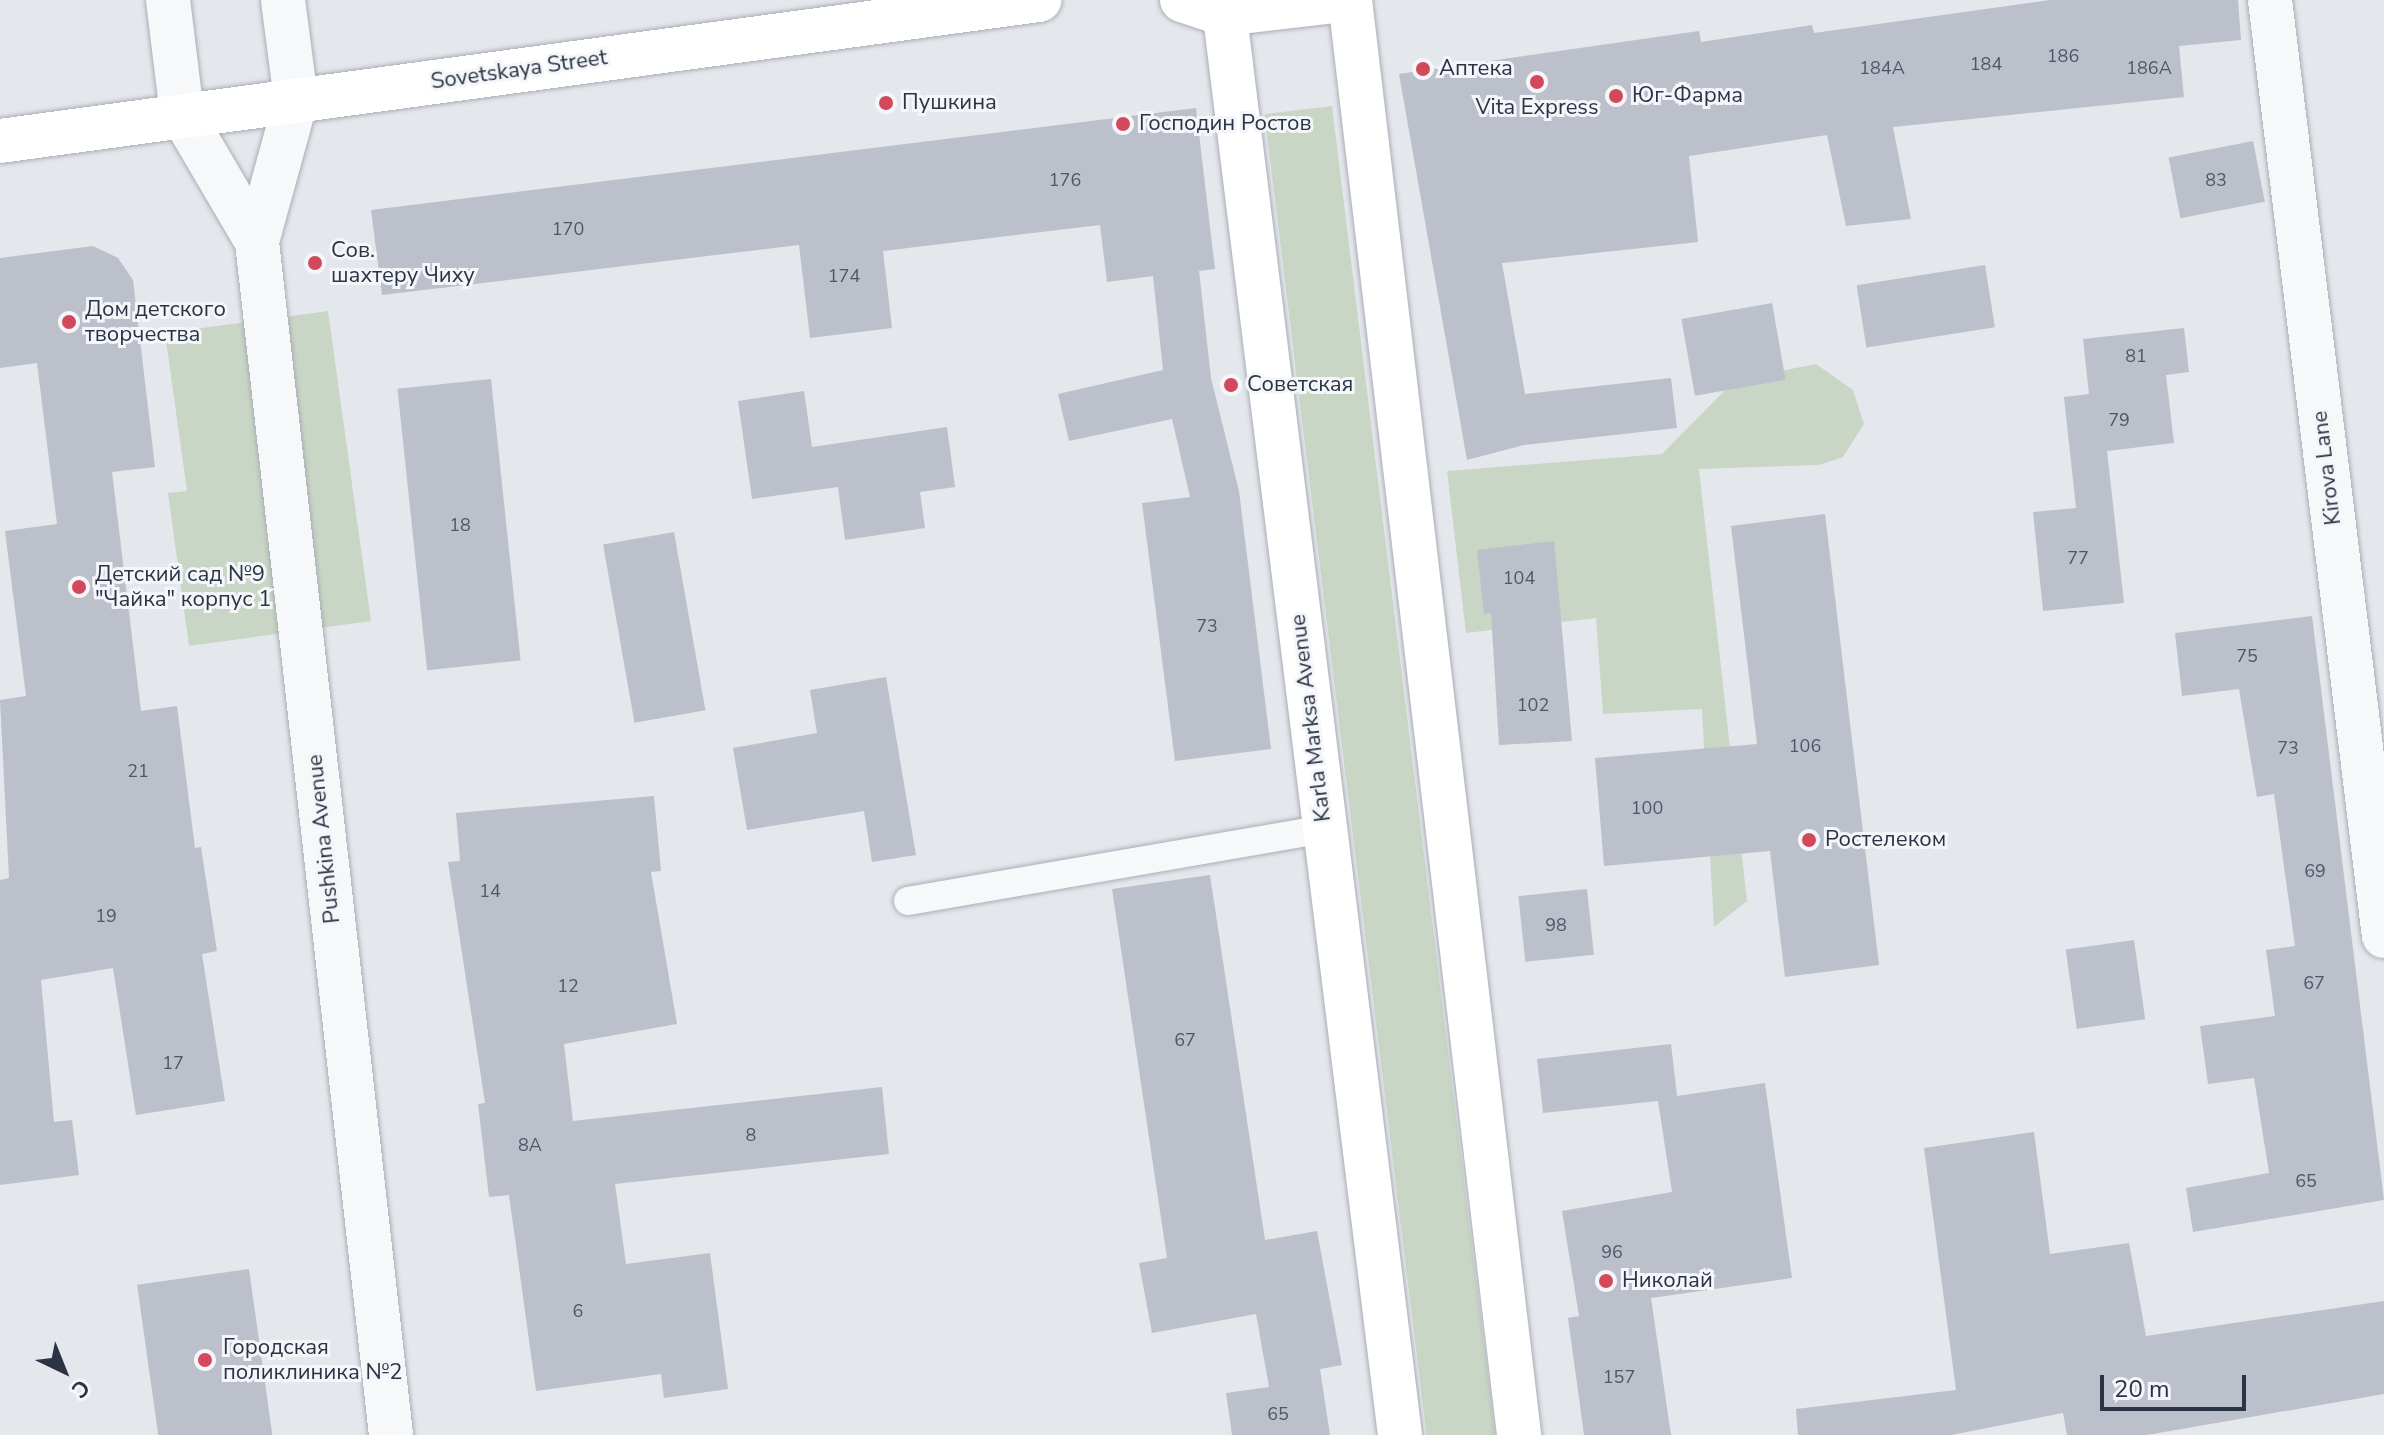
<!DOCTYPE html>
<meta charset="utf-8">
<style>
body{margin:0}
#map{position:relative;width:2384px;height:1435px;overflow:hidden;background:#e4e7ec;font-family:"Nunito Sans",sans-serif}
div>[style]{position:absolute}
.green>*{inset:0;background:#c9d6c5;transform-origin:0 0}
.building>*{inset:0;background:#bbc0ca;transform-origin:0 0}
.roads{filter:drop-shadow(0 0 2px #a9aeb7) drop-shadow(0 0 2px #a9aeb7)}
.lane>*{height:28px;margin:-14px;padding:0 14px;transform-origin:14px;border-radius:14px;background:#f7f8fa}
.street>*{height:44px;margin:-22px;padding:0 22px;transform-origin:22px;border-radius:22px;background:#f7f8fa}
.secondary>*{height:44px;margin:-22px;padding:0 22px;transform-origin:22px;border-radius:22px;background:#fff}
.primary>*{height:44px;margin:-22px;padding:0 22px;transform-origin:22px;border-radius:22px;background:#fff}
.dots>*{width:22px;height:22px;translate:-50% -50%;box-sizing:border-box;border:4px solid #f4f6f9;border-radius:50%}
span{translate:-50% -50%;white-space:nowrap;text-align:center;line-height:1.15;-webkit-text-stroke:6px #f4f6f9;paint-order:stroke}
.number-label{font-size:18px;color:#4f5766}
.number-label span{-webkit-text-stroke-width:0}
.poi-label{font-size:22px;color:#2b3445}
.left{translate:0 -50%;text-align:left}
.street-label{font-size:22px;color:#2b3445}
.north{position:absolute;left:24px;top:1331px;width:80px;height:80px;-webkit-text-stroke:6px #f4f6f9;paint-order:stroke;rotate:137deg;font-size:22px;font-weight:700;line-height:32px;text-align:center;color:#2b3445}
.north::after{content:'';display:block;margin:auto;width:28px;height:36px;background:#2b3445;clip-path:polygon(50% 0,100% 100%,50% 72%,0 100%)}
.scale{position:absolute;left:2100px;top:1375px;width:146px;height:36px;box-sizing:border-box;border:4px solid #2b3445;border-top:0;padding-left:10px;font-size:24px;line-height:28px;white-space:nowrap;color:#2b3445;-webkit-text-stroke:6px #f4f6f9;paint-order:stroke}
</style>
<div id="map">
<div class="green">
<div style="left:1332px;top:106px;width:1339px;height:68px;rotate:83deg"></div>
<div style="clip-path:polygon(328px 311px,371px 621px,189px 646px,168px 493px,187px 491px,165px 333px)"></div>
<div style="clip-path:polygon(1816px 364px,1853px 390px,1864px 424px,1843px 457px,1819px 465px,1699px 469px,1747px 901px,1714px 927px,1702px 709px,1603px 714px,1596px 618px,1466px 633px,1447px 471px,1662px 454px,1735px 380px)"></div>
</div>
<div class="building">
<div style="clip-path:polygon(2050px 0,2238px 0,2241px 40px,2179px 46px,2184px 97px,1893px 127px,1911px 219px,1846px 226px,1827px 135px,1689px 156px,1698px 242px,1502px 263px,1525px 394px,1671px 378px,1677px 428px,1524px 445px,1467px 460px,1399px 74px,1699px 31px,1701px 42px,1812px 25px,1814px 33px)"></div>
<div style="clip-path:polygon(1196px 108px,1215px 269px,1199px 271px,1211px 378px,1239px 491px,1271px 749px,1175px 761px,1142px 503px,1190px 497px,1172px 419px,1069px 441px,1058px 394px,1163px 370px,1153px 276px,1107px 282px,1100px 225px,883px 251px,892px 328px,810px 338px,799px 245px,382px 295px,371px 210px)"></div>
<div style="left:2253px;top:141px;width:62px;height:86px;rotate:79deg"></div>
<div style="clip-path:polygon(93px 246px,118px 258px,133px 280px,155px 467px,112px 472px,141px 711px,177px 706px,195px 848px,201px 847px,217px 951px,202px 954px,225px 1101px,136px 1115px,113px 968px,41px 980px,54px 1122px,72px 1120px,79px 1175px,0 1185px,0 880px,9px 878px,0 700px,26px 696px,5px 531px,57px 524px,37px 363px,0 368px,0 258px)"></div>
<div style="left:1985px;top:265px;width:63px;height:130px;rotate:81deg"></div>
<div style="left:1772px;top:303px;width:78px;height:92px;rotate:80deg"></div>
<div style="clip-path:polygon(2184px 328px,2189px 372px,2166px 375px,2174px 443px,2107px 451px,2124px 603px,2043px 611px,2033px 512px,2076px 508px,2064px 397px,2089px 394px,2083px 339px)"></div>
<div style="left:491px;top:379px;width:283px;height:94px;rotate:84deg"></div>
<div style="clip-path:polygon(804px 391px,812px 447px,947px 427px,955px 487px,920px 492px,925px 528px,845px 540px,838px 487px,752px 499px,738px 401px)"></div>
<div style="clip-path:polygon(1825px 514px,1879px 965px,1785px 977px,1770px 851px,1604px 866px,1595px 758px,1757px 744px,1731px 526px)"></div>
<div style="left:674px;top:532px;width:181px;height:72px;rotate:80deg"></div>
<div style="clip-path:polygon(1554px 541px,1572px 741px,1499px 745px,1491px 613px,1484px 614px,1477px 550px)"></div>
<div style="clip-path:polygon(2312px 616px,2384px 1200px,2193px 1232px,2186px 1188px,2269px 1173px,2254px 1078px,2208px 1084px,2200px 1026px,2275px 1016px,2266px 950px,2295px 946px,2274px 794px,2257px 797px,2239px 689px,2182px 696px,2175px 633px)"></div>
<div style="clip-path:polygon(886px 677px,916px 855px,872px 862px,864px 811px,747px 830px,733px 748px,817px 733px,810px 690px)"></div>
<div style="clip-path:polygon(654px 796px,661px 871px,651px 872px,677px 1024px,564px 1044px,573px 1121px,882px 1087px,889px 1154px,615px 1184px,626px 1264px,710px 1253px,728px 1389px,664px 1398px,661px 1374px,536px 1391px,509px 1195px,489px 1197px,478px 1104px,485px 1103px,448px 862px,460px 861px,456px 813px)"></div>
<div style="clip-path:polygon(1210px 875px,1265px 1240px,1317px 1231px,1342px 1365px,1320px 1369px,1330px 1435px,1232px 1435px,1226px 1393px,1269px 1387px,1256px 1314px,1152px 1333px,1139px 1263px,1167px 1258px,1112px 889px)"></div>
<div style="left:1587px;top:889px;width:66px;height:69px;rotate:84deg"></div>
<div style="left:2134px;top:940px;width:80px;height:69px;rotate:82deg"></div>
<div style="clip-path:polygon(1671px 1044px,1677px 1096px,1765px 1083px,1792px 1278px,1651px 1298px,1671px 1435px,1584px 1435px,1568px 1318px,1579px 1316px,1562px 1211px,1672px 1192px,1658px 1101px,1543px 1113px,1537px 1059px)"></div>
<div style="clip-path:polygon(2034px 1132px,2050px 1254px,2129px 1243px,2146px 1336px,2384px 1301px,2384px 1394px,2147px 1435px,2067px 1435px,2063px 1413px,1951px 1435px,1798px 1435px,1796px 1409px,1956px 1390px,1924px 1148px)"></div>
<div style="left:249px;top:1269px;width:168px;height:113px;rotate:82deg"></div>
</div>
<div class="roads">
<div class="lane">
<div style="left:908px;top:901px;width:422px;rotate:-9.8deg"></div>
</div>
<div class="street">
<div style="left:168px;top:0;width:115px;rotate:83deg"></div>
<div style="left:182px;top:114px;width:148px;rotate:59.6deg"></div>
<div style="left:283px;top:0;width:101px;rotate:82.6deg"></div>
<div style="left:296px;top:100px;width:147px;rotate:105.4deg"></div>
<div style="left:257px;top:242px;width:1201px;rotate:83.59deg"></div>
<div style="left:2270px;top:0;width:943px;rotate:83.06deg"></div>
</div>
<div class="secondary">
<div style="left:1223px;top:0;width:1446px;rotate:82.97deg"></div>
<div style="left:1350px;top:0;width:1445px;rotate:83.28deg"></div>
</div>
<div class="primary">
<div style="left:1182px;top:0;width:44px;rotate:18.4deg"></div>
<div style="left:1224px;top:14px;width:121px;rotate:-6.7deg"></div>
<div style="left:0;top:141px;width:1049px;rotate:-7.73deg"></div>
</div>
</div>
<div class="dots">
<div style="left:1423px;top:69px;background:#d1495b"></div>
<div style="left:1537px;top:82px;background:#d1495b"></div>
<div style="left:1616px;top:96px;background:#d1495b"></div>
<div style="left:886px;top:103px;background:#d1495b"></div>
<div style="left:1123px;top:124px;background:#d1495b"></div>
<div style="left:315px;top:263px;background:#d1495b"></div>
<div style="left:69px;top:322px;background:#d1495b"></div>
<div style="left:1231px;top:385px;background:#d1495b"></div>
<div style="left:79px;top:587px;background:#d1495b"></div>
<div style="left:1809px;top:840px;background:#d1495b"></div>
<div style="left:1606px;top:1281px;background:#d1495b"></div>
<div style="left:205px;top:1360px;background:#d1495b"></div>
</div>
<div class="number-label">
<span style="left:2063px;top:56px">186</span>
<span style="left:1986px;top:64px">184</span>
<span style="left:1882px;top:68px">184А</span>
<span style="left:2149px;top:68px">186А</span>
<span style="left:1065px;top:180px">176</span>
<span style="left:2216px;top:180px">83</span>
<span style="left:568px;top:229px">170</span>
<span style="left:844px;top:276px">174</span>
<span style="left:2136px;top:356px">81</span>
<span style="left:2119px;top:420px">79</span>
<span style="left:460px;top:525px">18</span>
<span style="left:2078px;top:558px">77</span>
<span style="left:1519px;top:578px">104</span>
<span style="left:1207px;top:626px">73</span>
<span style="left:2247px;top:656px">75</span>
<span style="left:1533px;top:705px">102</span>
<span style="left:1805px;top:746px">106</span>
<span style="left:2288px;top:748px">73</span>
<span style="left:138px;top:771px">21</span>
<span style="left:1647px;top:808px">100</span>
<span style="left:2315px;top:871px">69</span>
<span style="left:490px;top:891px">14</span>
<span style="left:106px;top:916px">19</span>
<span style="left:1556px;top:925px">98</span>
<span style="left:2314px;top:983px">67</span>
<span style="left:568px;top:986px">12</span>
<span style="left:1185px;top:1040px">67</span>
<span style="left:173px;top:1063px">17</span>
<span style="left:751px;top:1135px">8</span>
<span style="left:530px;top:1145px">8А</span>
<span style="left:2306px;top:1181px">65</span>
<span style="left:1612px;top:1252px">96</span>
<span style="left:578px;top:1311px">6</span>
<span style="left:1619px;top:1377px">157</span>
<span style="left:1278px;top:1414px">65</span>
</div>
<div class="poi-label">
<span class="left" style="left:1439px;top:69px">Аптека</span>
<span class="left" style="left:1632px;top:96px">Юг-Фарма</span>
<span class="left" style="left:902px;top:103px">Пушкина</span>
<span style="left:1537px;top:108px">Vita Express</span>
<span class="left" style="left:1139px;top:124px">Господин Ростов</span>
<span class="left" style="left:331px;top:263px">Сов.<br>шахтеру Чиху</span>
<span class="left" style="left:85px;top:322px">Дом детского<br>творчества</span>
<span class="left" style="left:1247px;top:385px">Советская</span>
<span class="left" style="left:95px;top:587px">Детский сад №9<br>"Чайка" корпус 1</span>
<span class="left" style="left:1825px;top:840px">Ростелеком</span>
<span class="left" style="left:1622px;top:1281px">Николай</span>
<span class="left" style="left:223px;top:1360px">Городская<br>поликлиника №2</span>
</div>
<div class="street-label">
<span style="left:519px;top:70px;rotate:-8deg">Sovetskaya Street</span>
<span style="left:2327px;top:468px;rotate:-97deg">Kirova Lane</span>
<span style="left:1311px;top:718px;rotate:-97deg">Karla Marksa Avenue</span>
<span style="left:324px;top:839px;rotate:-96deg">Pushkina Avenue</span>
</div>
<div class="north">С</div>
<div class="scale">20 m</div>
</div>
